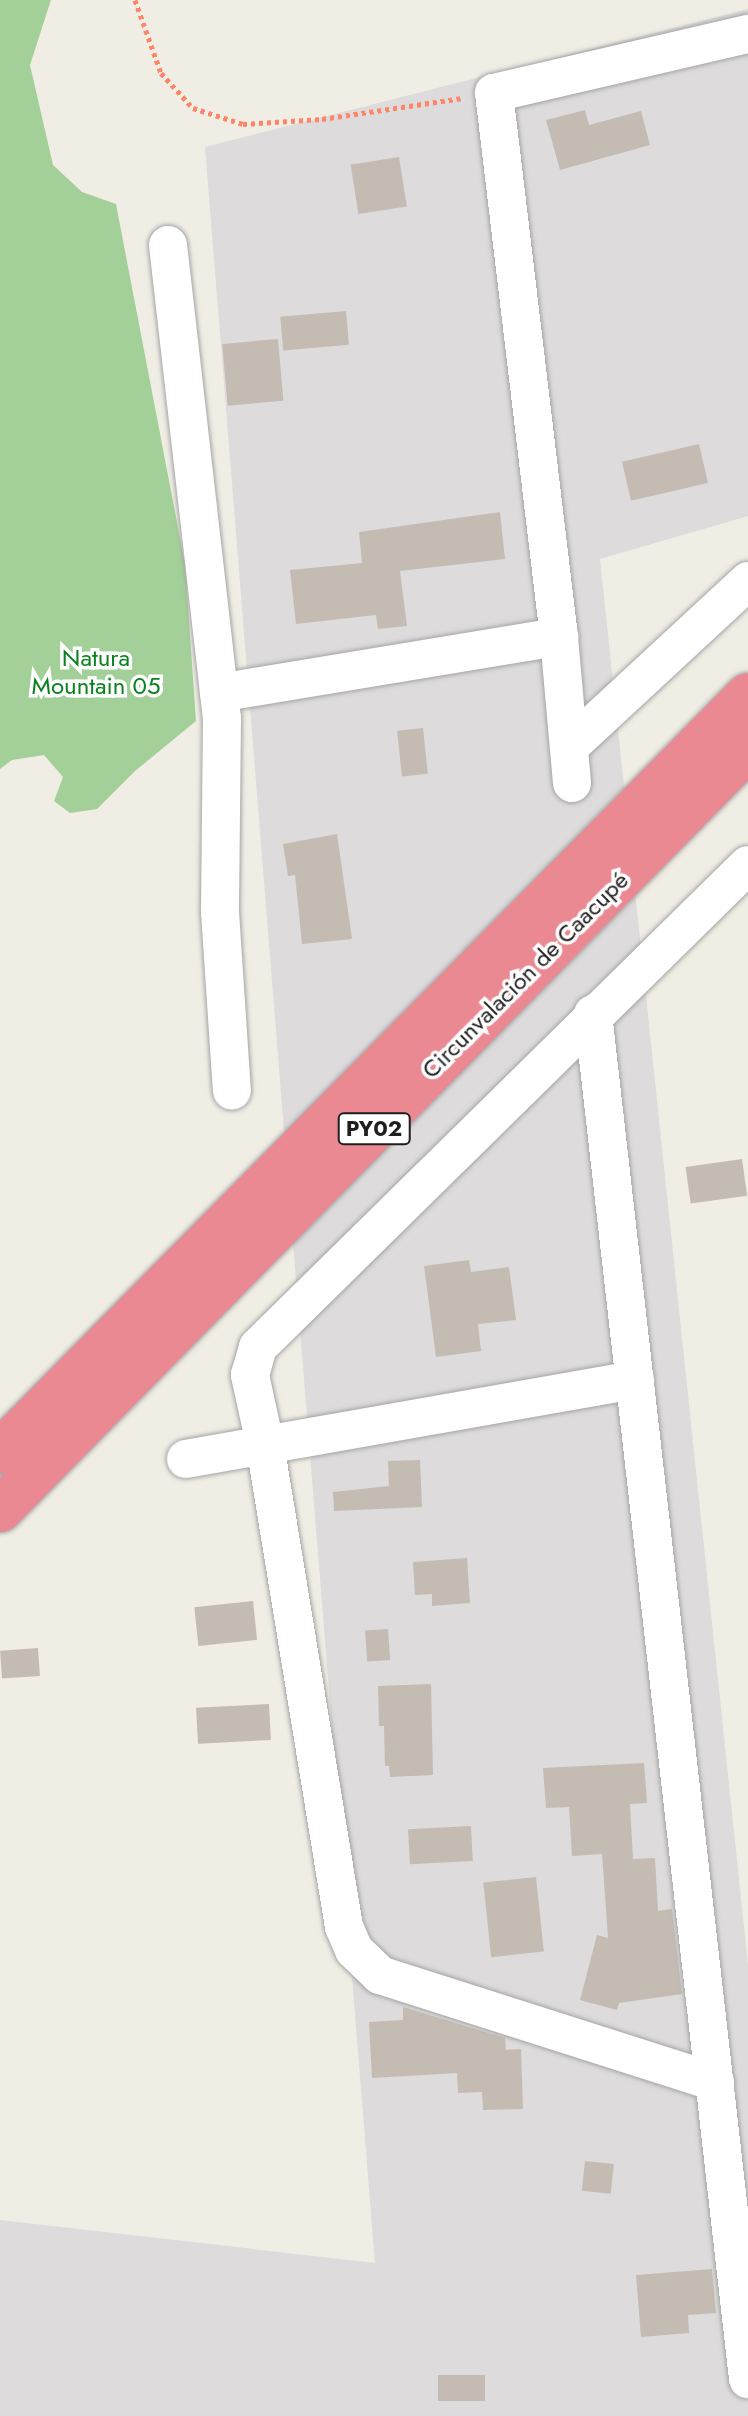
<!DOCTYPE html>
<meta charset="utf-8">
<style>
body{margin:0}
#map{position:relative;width:748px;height:2416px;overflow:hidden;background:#f0ede4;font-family:Jost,sans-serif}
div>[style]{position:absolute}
.residential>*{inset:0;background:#dddbdb}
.forest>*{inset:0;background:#a3d098}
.building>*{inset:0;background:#c4bcb3;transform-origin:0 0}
.path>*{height:5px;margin-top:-2.5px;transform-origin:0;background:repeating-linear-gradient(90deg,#fe8567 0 4px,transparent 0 8px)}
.roads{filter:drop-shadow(0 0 2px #a5a5a5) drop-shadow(0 0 2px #a5a5a5)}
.minor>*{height:38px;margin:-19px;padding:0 19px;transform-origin:19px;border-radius:19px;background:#fff}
.highway>*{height:44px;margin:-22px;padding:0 22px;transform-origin:22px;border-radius:22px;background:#ea8992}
span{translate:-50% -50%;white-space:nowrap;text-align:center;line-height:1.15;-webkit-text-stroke:7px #fff;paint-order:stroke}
.shield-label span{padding:2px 6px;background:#fff;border:2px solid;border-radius:6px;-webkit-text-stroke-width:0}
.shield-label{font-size:22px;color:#1e1e1e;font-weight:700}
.park-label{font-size:24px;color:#08811e}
.street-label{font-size:24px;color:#1e1e1e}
</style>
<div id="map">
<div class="residential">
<div style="clip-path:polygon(748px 9px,748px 516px,600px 559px,748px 1965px,748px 2416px,0 2416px,0 2220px,375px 2263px,205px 147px)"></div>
</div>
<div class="forest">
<div style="clip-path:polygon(0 0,51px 0,30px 65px,53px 165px,82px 192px,116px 204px,185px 564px,196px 721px,135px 771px,97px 809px,70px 813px,54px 801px,63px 777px,44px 755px,12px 760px,0 769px)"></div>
</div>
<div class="building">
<div style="clip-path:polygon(585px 110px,589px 125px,641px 111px,650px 145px,560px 170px,546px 120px)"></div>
<div style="left:399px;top:157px;width:50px;height:49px;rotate:81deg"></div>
<div style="left:346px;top:311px;width:34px;height:66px;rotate:85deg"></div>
<div style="left:278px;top:339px;width:62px;height:56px;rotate:85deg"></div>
<div style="left:699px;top:444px;width:40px;height:79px;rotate:77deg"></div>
<div style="clip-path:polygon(500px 512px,505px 559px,400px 571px,407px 626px,378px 629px,376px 615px,296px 624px,290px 570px,362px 563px,359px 532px)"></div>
<div style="left:423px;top:728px;width:46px;height:26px;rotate:84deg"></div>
<div style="clip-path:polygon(337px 834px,352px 939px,302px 944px,295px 875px,288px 876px,283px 844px)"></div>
<div style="left:742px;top:1159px;width:37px;height:57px;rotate:82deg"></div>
<div style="clip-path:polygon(469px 1260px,471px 1272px,509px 1267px,516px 1320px,478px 1324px,481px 1351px,436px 1357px,424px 1266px)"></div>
<div style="clip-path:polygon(420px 1460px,422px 1507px,334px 1511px,333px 1492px,389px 1486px,388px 1461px)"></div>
<div style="clip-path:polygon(467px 1558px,470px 1603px,432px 1606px,432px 1594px,415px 1595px,413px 1562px)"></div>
<div style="left:253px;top:1601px;width:39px;height:59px;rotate:84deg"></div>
<div style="left:388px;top:1629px;width:31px;height:23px;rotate:86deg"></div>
<div style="left:38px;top:1648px;width:28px;height:38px;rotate:86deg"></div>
<div style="clip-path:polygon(431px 1684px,433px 1775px,390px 1777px,389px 1766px,385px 1766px,384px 1726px,379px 1726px,378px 1686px)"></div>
<div style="left:269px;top:1704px;width:36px;height:73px;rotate:87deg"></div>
<div style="clip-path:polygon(644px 1763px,647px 1803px,630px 1804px,633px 1859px,655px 1858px,658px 1911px,672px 1909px,682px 1994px,619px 2003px,617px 2010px,580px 2000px,597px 1935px,608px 1938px,602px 1854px,572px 1856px,569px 1807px,546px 1808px,543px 1768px)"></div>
<div style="left:471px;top:1826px;width:35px;height:63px;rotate:87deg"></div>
<div style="left:536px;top:1877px;width:75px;height:53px;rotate:84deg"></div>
<div style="clip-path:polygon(403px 2007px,505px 2038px,506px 2050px,521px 2049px,523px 2109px,483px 2110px,482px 2092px,458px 2093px,457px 2073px,372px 2078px,369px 2022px,403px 2020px)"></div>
<div style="left:585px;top:2161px;width:29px;height:30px;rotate:6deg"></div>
<div style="clip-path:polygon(712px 2269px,716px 2313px,688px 2315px,689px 2333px,641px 2337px,636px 2275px)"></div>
<div style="left:438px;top:2375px;width:47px;height:26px"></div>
</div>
<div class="path">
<div style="left:135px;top:0;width:77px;rotate:70.4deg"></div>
<div style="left:161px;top:73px;width:47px;rotate:47.6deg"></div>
<div style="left:193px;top:108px;width:52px;rotate:17.7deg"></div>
<div style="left:243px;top:124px;width:79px;rotate:-3.6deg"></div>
<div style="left:322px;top:119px;width:142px;rotate:-8.5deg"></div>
</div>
<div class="roads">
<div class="minor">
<div style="left:168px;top:245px;width:476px;rotate:83.5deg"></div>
<div style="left:222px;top:718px;width:194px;rotate:90.6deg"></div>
<div style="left:220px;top:912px;width:179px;rotate:86.2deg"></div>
<div style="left:219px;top:693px;width:345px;rotate:-9.4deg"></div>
<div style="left:570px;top:746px;width:243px;rotate:-42.8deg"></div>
<div style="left:572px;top:783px;width:147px;rotate:-95.1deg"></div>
<div style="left:559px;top:637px;width:548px;rotate:-96.81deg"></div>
<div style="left:494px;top:93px;width:261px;rotate:-13.1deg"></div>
<div style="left:593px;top:1014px;width:1374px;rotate:83.52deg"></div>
<div style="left:186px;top:1459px;width:456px;rotate:-10deg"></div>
<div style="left:715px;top:2082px;width:352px;rotate:-162.3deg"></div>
<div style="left:380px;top:1975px;width:36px;rotate:-136deg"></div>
<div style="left:354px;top:1950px;width:25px;rotate:-113deg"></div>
<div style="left:344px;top:1927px;width:489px;rotate:-99.3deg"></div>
<div style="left:265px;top:1444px;width:71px;rotate:-102.3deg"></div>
<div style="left:250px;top:1375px;width:29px;rotate:-74deg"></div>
<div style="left:258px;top:1347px;width:687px;rotate:-44.53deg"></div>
</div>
<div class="highway">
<div style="left:0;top:1452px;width:1064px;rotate:-45.34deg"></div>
<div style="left:0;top:1510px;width:1067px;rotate:-45.49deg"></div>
</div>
</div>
<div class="shield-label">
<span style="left:374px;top:1129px">PY02</span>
</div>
<div class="park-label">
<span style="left:96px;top:672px">Natura<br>Mountain 05</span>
</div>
<div class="street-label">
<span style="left:525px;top:975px;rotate:-45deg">Circunvalación de Caacupé</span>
</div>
</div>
